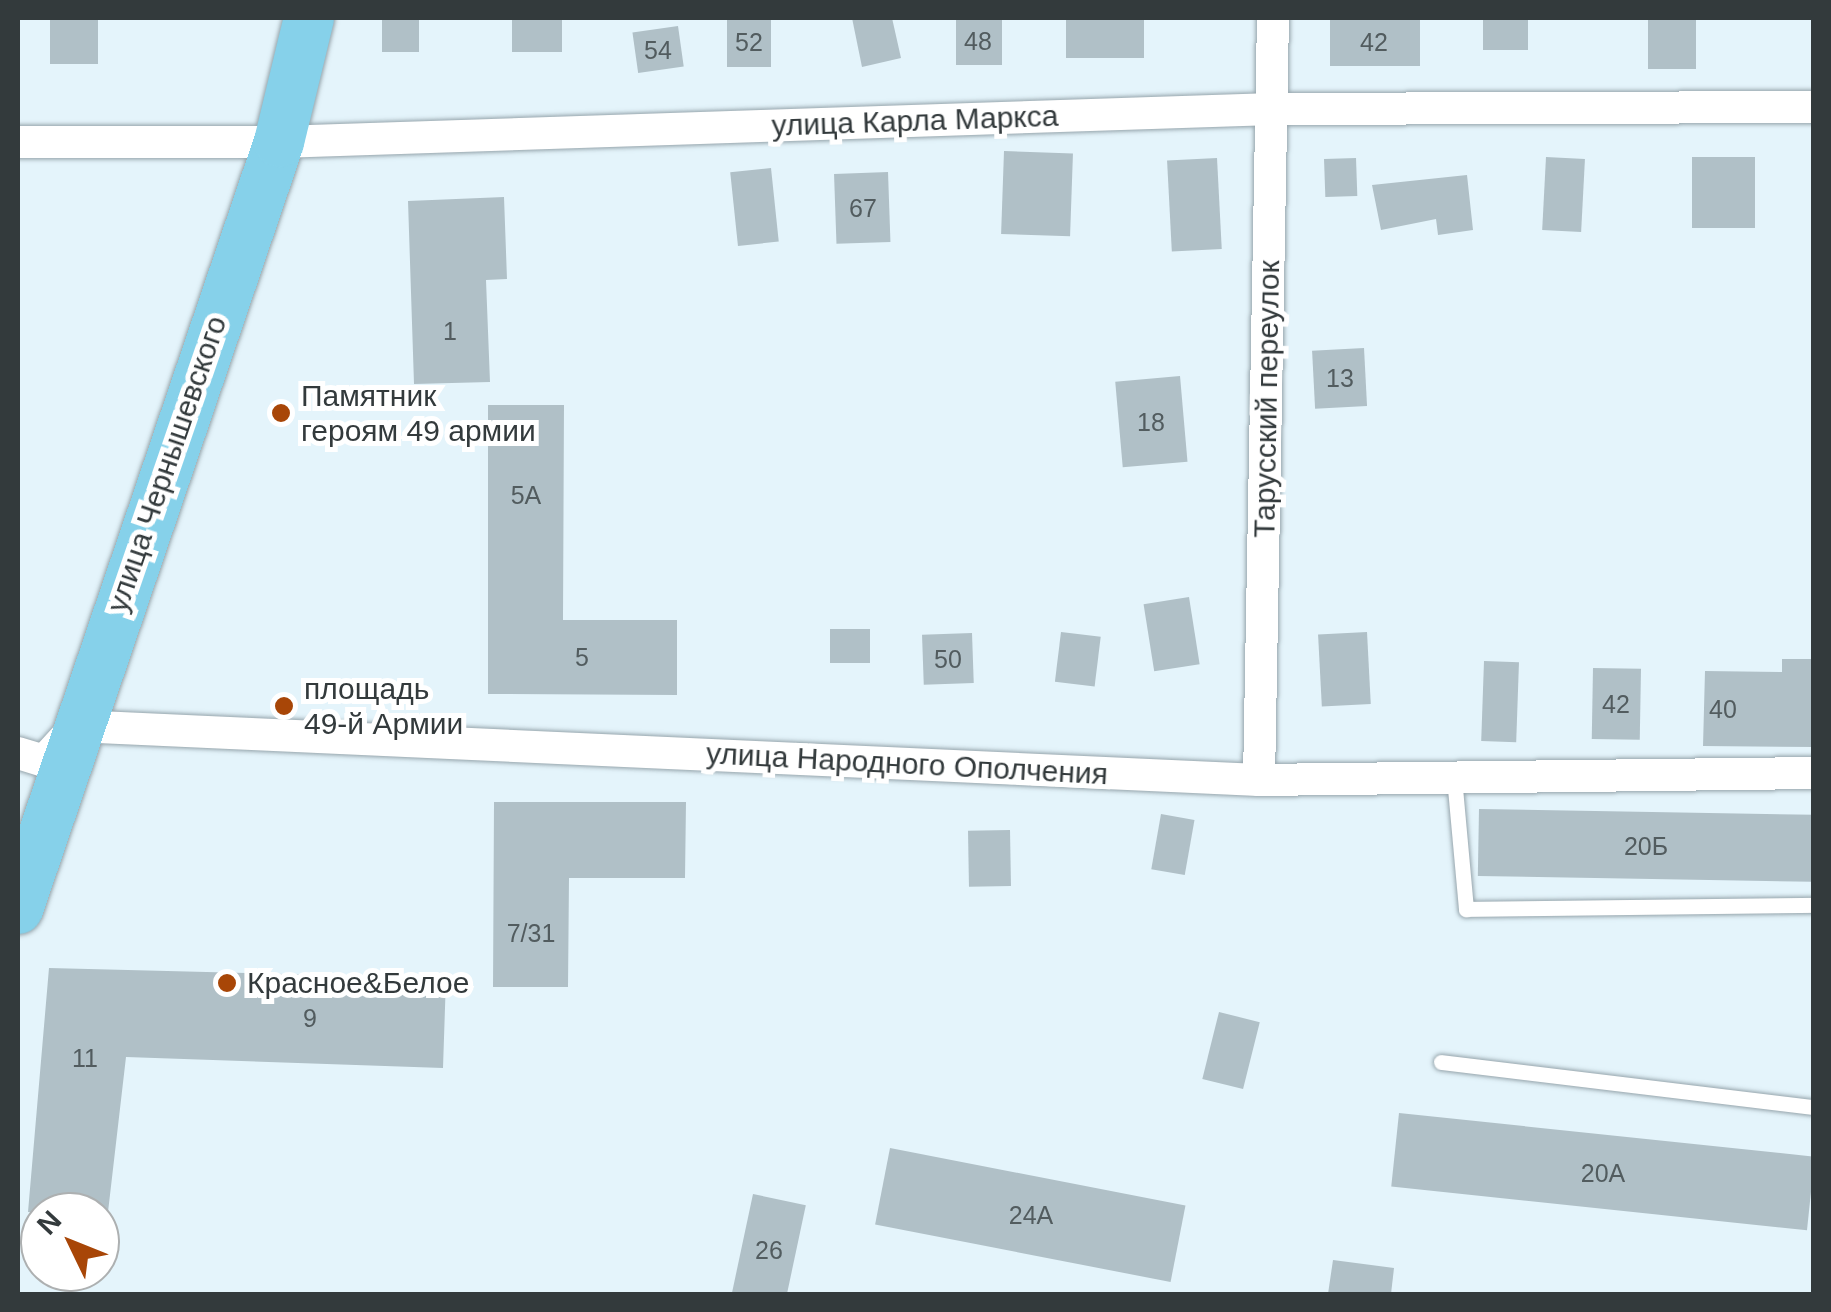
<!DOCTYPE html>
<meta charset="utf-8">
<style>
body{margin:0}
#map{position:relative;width:1831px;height:1312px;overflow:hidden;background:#e4f4fb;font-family:Arial,sans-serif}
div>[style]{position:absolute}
.building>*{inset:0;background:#b0c0c7;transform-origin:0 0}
.roads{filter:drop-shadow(0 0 2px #96a5ac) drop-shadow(0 0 2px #96a5ac)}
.lane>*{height:15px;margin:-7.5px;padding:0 7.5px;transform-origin:7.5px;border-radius:7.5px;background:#fff}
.street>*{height:32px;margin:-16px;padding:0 16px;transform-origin:16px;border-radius:16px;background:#fff}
.primary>*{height:50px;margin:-25px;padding:0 25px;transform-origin:25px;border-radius:25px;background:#86d1ea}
.dots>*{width:28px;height:28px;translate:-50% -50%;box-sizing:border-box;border:5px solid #fff;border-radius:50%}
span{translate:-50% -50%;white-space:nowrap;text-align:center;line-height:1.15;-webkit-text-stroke:10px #fff;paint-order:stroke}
.number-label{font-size:25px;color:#525c5f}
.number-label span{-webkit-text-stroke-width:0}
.street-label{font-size:30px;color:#333a3c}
.poi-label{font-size:30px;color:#333a3c}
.left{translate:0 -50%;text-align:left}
.frame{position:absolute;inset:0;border:20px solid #333a3c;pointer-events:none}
.north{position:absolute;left:20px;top:1192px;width:100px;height:100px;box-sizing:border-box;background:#fff;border:2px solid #adb0b1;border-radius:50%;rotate:313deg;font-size:28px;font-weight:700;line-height:40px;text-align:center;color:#333a3c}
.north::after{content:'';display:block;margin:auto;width:35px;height:45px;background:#a84607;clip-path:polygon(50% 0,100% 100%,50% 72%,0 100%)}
</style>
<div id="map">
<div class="building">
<div style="left:50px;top:18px;width:48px;height:46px"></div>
<div style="left:382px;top:18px;width:37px;height:34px"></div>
<div style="left:512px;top:18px;width:50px;height:34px"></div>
<div style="left:727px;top:18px;width:44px;height:49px"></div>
<div style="clip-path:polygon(852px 18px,892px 18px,901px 58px,862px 67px)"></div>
<div style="left:956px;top:18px;width:46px;height:47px"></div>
<div style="left:1066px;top:18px;width:78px;height:40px"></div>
<div style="left:1330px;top:18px;width:90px;height:48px"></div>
<div style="left:1483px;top:18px;width:45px;height:32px"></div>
<div style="left:1648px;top:18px;width:48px;height:51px"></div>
<div style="left:678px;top:26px;width:41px;height:46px;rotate:82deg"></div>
<div style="left:1004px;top:151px;width:69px;height:83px;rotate:2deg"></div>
<div style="left:1546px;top:157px;width:39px;height:73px;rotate:3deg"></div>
<div style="left:1692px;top:157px;width:63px;height:71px"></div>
<div style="left:1217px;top:158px;width:91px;height:50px;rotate:87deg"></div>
<div style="left:1356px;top:158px;width:38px;height:32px;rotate:88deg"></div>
<div style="left:771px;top:168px;width:74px;height:41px;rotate:84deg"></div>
<div style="left:888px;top:172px;width:70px;height:54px;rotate:88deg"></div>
<div style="clip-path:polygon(1467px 175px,1473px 230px,1438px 235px,1436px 219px,1381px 230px,1372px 185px)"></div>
<div style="clip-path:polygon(504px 197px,507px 279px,486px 280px,490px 382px,414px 384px,408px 201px)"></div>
<div style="left:1364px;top:348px;width:58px;height:52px;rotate:87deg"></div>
<div style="left:1180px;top:376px;width:86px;height:65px;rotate:85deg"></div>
<div style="clip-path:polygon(488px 405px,564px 405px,563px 620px,677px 620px,677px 695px,488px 694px)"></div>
<div style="left:1189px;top:597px;width:68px;height:46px;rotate:81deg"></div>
<div style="left:870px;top:629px;width:34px;height:40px;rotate:90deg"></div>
<div style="left:1061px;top:632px;width:40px;height:50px;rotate:7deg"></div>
<div style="left:1367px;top:632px;width:72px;height:49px;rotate:87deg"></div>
<div style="left:972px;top:633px;width:50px;height:50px;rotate:88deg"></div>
<div style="clip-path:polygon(1782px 659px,1814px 659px,1814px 747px,1703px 746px,1705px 671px,1782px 672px)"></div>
<div style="left:1484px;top:661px;width:35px;height:80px;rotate:2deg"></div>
<div style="left:1593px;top:668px;width:48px;height:71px;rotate:1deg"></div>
<div style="clip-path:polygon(494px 802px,686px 802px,685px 878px,569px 878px,568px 987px,493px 987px)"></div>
<div style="left:1479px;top:809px;width:335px;height:67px;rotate:1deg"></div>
<div style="left:1161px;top:814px;width:34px;height:56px;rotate:10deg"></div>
<div style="left:1010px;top:830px;width:56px;height:42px;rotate:89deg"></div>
<div style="clip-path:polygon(49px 968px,446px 978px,443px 1068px,126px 1057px,108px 1212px,28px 1212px)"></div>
<div style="left:1219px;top:1012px;width:42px;height:69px;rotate:14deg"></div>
<div style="left:1399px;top:1113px;width:418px;height:74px;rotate:6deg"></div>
<div style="left:890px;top:1148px;width:301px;height:78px;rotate:11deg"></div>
<div style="left:753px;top:1194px;width:54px;height:102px;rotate:12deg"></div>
<div style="clip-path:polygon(1333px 1260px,1394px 1268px,1391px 1294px,1328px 1294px)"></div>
</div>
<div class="roads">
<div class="lane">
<div style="left:1454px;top:777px;width:133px;rotate:84.8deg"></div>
<div style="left:1466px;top:909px;width:348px;rotate:-0.7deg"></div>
<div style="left:1441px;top:1062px;width:376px;rotate:6.9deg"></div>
</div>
<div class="street">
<div style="left:18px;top:142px;width:261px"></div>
<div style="left:279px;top:142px;width:995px;rotate:-1.9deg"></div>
<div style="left:1273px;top:109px;width:541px;rotate:-0.21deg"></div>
<div style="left:18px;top:753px;width:27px;rotate:17deg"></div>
<div style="left:44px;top:761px;width:47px;rotate:-47.6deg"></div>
<div style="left:76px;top:726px;width:1184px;rotate:2.61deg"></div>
<div style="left:1259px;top:780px;width:555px;rotate:-0.72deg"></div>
<div style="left:1259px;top:780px;width:762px;rotate:-88.95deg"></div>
</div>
<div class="primary">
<div style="left:18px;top:909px;width:810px;rotate:-71.21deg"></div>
<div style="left:279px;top:142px;width:128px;rotate:-76.4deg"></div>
</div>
</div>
<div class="dots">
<div style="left:281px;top:413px;background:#a84607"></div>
<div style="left:284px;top:706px;background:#a84607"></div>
<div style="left:227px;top:983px;background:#a84607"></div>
</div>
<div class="number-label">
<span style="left:978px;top:41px">48</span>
<span style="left:749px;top:42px">52</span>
<span style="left:1374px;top:42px">42</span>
<span style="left:658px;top:50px">54</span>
<span style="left:863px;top:208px">67</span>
<span style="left:450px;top:331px">1</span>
<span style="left:1340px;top:378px">13</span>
<span style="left:1151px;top:422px">18</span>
<span style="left:526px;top:495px">5А</span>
<span style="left:582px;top:657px">5</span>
<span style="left:948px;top:659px">50</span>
<span style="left:1616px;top:704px">42</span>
<span style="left:1723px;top:709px">40</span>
<span style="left:1646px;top:846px">20Б</span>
<span style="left:531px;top:933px">7/31</span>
<span style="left:310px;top:1018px">9</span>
<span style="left:85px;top:1058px">11</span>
<span style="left:1603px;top:1173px">20А</span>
<span style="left:1031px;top:1215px">24А</span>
<span style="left:769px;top:1250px">26</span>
</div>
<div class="street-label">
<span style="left:915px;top:121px;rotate:-2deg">улица Карла Маркса</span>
<span style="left:1267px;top:399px;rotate:-89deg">Тарусский переулок</span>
<span style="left:167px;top:464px;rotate:-71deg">улица Чернышевского</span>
<span style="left:907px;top:764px;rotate:3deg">улица Народного Ополчения</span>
</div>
<div class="poi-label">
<span class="left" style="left:301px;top:413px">Памятник<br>героям 49 армии</span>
<span class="left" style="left:304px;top:706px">площадь<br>49-й Армии</span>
<span class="left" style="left:247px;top:983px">Красное&amp;Белое</span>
</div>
<div class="frame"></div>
<div class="north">N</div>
</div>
